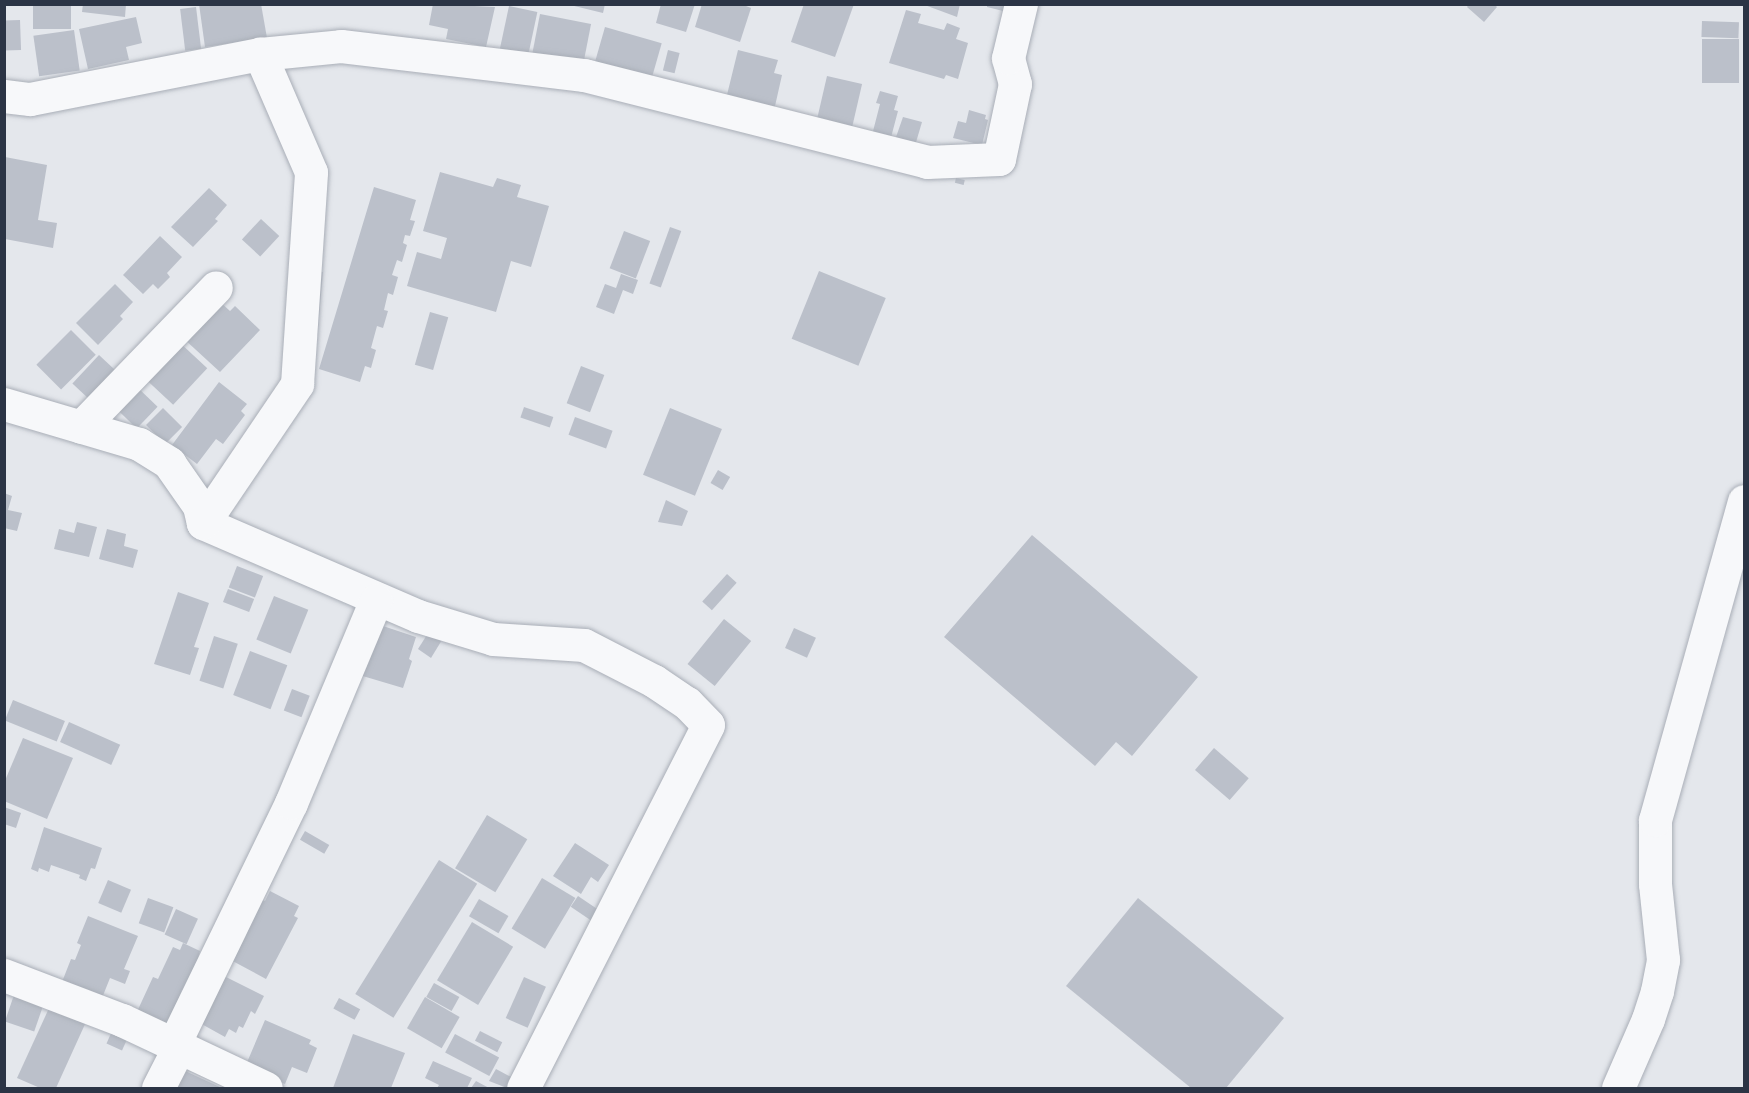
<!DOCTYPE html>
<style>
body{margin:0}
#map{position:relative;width:1749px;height:1093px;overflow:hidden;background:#e4e7ec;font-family:"PT Sans",sans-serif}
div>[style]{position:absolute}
.building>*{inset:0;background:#bbc0ca;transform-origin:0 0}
.roads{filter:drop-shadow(0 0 2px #a9aeb7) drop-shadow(0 0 2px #a9aeb7)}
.minor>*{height:33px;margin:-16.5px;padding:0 16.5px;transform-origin:16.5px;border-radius:16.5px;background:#f7f8fa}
span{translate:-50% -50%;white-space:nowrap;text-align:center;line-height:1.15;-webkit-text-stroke:6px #f4f6f9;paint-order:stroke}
.frame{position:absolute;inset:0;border:6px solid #2b3445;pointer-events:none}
</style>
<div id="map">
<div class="building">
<div style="left:33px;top:4px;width:38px;height:25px"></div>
<div style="clip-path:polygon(83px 4px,126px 4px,125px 17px,82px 12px)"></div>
<div style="clip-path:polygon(199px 4px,261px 4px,267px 38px,205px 47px)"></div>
<div style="clip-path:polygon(433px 4px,495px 7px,486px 47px,446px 39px,448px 29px,429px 25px)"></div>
<div style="clip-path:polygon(566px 4px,605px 4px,603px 13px)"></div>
<div style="clip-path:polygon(661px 4px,695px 4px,686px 32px,656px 23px)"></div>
<div style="clip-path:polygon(702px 4px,741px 4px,751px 8px,740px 42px,695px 27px)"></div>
<div style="clip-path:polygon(804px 4px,854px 4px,835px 57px,791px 42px)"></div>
<div style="clip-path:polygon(922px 4px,960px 4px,957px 17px)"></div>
<div style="clip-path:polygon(987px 4px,1005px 4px,1003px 11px,987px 7px)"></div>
<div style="clip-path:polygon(1469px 4px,1494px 4px,1497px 7px,1484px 22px,1467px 7px)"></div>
<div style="left:509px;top:6px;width:29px;height:46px;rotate:12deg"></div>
<div style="left:196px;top:7px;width:42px;height:16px;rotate:83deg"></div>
<div style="clip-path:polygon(906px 10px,921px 14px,918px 23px,944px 30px,947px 23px,960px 28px,956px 39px,968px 43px,958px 79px,946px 75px,944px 79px,889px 63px)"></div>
<div style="left:540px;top:14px;width:52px;height:40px;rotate:11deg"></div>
<div style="clip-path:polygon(136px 17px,142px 43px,126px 47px,129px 60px,88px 69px,79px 29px)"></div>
<div style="left:20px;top:20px;width:30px;height:16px;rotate:88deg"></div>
<div style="left:1702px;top:21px;width:37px;height:16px;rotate:2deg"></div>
<div style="left:605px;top:27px;width:59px;height:41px;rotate:16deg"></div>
<div style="left:74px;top:30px;width:41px;height:41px;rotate:82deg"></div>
<div style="left:1702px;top:39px;width:37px;height:44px"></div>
<div style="left:668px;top:50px;width:12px;height:21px;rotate:14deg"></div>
<div style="clip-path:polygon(738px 50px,778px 60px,774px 73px,782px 75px,773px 115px,725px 103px)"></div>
<div style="left:827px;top:76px;width:36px;height:49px;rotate:13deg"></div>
<div style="clip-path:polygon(880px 91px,898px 96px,894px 110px,898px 111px,889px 145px,871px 139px,880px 104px,876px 103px)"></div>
<div style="clip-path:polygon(969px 110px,986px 115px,985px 119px,988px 120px,982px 145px,953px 138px,958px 121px,966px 123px)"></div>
<div style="clip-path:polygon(903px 117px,922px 122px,914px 149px,895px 140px)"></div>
<div style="clip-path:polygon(5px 157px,47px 165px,38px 220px,57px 223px,53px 248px,5px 239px)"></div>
<div style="clip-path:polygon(440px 172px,493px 187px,497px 178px,521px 185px,517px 197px,549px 206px,531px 267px,511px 261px,496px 312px,407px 286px,417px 252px,441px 259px,447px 238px,423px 231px)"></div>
<div style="left:956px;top:178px;width:9px;height:5px;rotate:13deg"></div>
<div style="clip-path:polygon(374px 187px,416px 200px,410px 220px,415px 221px,410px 236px,405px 235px,403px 243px,407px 245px,402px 262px,397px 260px,392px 275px,398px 277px,393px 295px,388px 293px,384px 310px,388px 311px,383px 328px,377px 326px,371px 348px,376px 350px,371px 368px,365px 366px,360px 382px,319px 369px)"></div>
<div style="clip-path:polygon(209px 188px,227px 205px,215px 219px,218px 221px,193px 247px,171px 227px)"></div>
<div style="left:261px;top:219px;width:25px;height:28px;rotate:43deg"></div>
<div style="left:670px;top:227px;width:12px;height:60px;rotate:20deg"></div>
<div style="left:624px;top:231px;width:28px;height:40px;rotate:21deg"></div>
<div style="clip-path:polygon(160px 236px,182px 257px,167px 273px,170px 277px,158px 289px,153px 284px,143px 294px,123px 275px)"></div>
<div style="left:311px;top:271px;width:12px;height:64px;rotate:5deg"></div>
<div style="left:819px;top:271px;width:72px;height:73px;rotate:22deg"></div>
<div style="clip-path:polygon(621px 274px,638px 280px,633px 294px,623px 290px,614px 314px,596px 307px,605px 284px,616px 288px)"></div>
<div style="clip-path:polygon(115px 284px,133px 302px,120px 316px,123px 319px,98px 345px,76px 323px)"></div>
<div style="clip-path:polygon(219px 301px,230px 311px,235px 306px,260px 330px,220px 372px,183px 338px)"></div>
<div style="left:430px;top:312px;width:19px;height:55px;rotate:16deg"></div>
<div style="left:71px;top:330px;width:35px;height:49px;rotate:45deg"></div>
<div style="left:178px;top:341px;width:40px;height:50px;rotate:43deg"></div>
<div style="left:99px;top:355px;width:23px;height:39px;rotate:43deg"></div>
<div style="left:581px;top:366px;width:25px;height:40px;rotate:21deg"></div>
<div style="clip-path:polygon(219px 382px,247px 404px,241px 411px,245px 415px,223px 444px,216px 439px,197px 464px,172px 445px)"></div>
<div style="left:136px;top:386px;width:30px;height:30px;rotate:44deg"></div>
<div style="left:524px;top:407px;width:31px;height:11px;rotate:19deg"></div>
<div style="left:163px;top:408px;width:27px;height:24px;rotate:45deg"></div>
<div style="left:670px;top:408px;width:56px;height:72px;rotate:22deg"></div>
<div style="left:575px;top:417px;width:40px;height:19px;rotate:20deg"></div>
<div style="left:718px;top:470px;width:14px;height:15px;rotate:30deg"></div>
<div style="clip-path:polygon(4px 493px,12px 496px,8px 510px,22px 513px,17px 531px,4px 528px)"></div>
<div style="clip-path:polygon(666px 500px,688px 511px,682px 526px,658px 522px)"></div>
<div style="clip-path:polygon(77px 522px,97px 527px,89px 557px,54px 549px,59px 529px,74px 533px)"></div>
<div style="clip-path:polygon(107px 529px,126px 534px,124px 546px,138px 550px,133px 568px,99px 559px)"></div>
<div style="clip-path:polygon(1032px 535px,1198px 677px,1132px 756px,1116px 742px,1095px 766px,944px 637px)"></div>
<div style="left:237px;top:566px;width:28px;height:23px;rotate:21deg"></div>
<div style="left:727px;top:574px;width:13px;height:37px;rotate:42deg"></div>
<div style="left:228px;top:589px;width:28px;height:14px;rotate:21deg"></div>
<div style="clip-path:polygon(178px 592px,209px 603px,194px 647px,199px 648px,190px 675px,154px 664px)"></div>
<div style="left:274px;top:596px;width:37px;height:47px;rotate:22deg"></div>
<div style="left:724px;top:619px;width:35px;height:58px;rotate:39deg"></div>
<div style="clip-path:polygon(380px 625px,416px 637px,409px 659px,412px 661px,403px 688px,356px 674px)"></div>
<div style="left:794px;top:628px;width:24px;height:22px;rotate:24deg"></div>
<div style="clip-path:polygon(430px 630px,445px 635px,431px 658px,418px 649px)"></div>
<div style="left:214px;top:636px;width:25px;height:47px;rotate:18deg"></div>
<div style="left:250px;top:651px;width:40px;height:47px;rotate:21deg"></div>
<div style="left:292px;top:689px;width:19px;height:23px;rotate:21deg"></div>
<div style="left:13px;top:700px;width:56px;height:22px;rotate:22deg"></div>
<div style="left:69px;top:722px;width:56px;height:22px;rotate:24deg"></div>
<div style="clip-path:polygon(23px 738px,73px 758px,47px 819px,4px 801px,4px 783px)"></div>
<div style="left:1214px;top:748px;width:46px;height:29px;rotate:41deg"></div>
<div style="clip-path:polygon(4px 807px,21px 813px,16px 828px,4px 824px)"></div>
<div style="left:487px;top:815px;width:47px;height:62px;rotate:31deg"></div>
<div style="clip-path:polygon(44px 827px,102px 848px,95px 869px,91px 868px,86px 881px,79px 878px,80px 875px,51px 865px,49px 872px,39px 868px,38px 872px,31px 869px)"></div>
<div style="left:305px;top:831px;width:28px;height:10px;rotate:30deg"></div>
<div style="clip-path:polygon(575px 843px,609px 865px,598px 882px,591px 877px,581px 894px,553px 876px)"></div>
<div style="left:439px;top:860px;width:45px;height:158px;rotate:32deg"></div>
<div style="left:542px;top:878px;width:39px;height:59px;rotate:31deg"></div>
<div style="left:108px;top:880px;width:25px;height:25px;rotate:23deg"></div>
<div style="clip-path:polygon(270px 891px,299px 906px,294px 916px,298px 918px,266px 979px,227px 958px,258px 898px,265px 901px)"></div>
<div style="left:578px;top:896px;width:25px;height:13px;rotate:34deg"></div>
<div style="left:148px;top:898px;width:27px;height:27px;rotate:20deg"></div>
<div style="clip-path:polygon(1138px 898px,1284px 1018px,1226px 1088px,1191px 1088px,1066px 986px)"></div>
<div style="left:479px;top:899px;width:34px;height:20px;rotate:30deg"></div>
<div style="left:176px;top:909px;width:24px;height:28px;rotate:24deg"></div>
<div style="clip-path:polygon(88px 916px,138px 936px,124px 969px,130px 971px,125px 984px,110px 978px,102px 998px,62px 982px,71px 959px,75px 960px,81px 945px,77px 943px)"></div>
<div style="left:472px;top:922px;width:48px;height:68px;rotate:31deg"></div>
<div style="clip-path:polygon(183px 943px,200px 951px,189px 994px,182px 990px,166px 1031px,135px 1016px,153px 977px,158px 979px,173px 947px,180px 950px)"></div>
<div style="clip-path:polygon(222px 975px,264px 996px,255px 1014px,251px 1011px,243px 1028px,239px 1026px,236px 1033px,229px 1029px,225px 1037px,198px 1022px)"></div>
<div style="left:524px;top:977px;width:24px;height:45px;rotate:24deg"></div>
<div style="left:434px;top:983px;width:29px;height:16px;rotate:29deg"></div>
<div style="left:14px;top:995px;width:31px;height:28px;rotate:19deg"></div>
<div style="left:425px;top:997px;width:40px;height:36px;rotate:30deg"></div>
<div style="left:339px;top:998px;width:24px;height:12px;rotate:28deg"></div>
<div style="clip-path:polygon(50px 1006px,86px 1022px,56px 1088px,40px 1088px,17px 1078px)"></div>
<div style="clip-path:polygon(265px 1020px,311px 1040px,309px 1044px,317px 1048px,307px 1073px,292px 1067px,285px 1084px,245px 1067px)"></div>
<div style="left:113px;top:1029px;width:17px;height:16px;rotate:24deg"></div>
<div style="left:480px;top:1031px;width:25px;height:11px;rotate:27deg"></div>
<div style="clip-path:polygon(353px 1034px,405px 1053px,391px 1088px,333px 1088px)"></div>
<div style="left:455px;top:1034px;width:50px;height:21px;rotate:28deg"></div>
<div style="clip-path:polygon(433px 1061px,472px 1078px,467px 1088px,437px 1088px,439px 1085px,425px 1078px)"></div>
<div style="clip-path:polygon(496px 1069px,513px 1078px,507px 1088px,489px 1081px)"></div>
<div style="clip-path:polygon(183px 1070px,222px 1088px,174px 1088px)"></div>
<div style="clip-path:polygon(476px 1081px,489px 1088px,471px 1088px)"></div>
</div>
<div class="roads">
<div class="minor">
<div style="left:4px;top:96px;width:26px;rotate:7deg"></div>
<div style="left:30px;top:99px;width:234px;rotate:-11.1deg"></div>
<div style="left:260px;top:54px;width:81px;rotate:-5.6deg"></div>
<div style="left:341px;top:46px;width:245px;rotate:6.8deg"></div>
<div style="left:584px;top:75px;width:354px;rotate:14.2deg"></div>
<div style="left:927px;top:162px;width:72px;rotate:-2.4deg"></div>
<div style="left:999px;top:159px;width:77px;rotate:-78deg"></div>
<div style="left:1015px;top:84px;width:27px;rotate:-105deg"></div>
<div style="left:1008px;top:58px;width:56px;rotate:-76.5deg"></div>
<div style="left:4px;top:404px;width:141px;rotate:16.5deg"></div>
<div style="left:139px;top:444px;width:36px;rotate:32deg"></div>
<div style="left:169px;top:463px;width:52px;rotate:55.1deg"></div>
<div style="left:199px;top:506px;width:17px;rotate:77deg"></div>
<div style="left:203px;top:523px;width:234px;rotate:23.4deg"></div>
<div style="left:418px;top:616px;width:78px;rotate:17deg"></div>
<div style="left:493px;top:639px;width:91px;rotate:3.8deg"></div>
<div style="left:584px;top:645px;width:79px;rotate:27.2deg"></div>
<div style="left:654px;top:681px;width:40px;rotate:34deg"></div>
<div style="left:687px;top:703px;width:30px;rotate:46deg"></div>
<div style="left:708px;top:725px;width:407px;rotate:117deg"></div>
<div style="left:81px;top:427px;width:194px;rotate:-46deg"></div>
<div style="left:203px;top:523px;width:168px;rotate:-55.9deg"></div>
<div style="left:297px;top:384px;width:212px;rotate:-86.2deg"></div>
<div style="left:311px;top:172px;width:129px;rotate:-113.4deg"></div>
<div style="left:4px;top:975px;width:126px;rotate:20.9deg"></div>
<div style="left:122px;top:1020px;width:159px;rotate:25.3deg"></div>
<div style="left:173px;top:1046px;width:270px;rotate:-64.1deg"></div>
<div style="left:291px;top:803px;width:220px;rotate:-67.3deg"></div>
<div style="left:158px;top:1088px;width:44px;rotate:-62.9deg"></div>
<div style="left:1618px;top:1088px;width:75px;rotate:-66.5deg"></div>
<div style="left:1648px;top:1019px;width:29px;rotate:-72deg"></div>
<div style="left:1657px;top:991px;width:32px;rotate:-79deg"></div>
<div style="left:1663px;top:960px;width:76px;rotate:-96deg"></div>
<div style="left:1655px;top:884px;width:64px;rotate:-90deg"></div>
<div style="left:1655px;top:820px;width:331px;rotate:-74.4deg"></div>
</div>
</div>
<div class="frame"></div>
</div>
